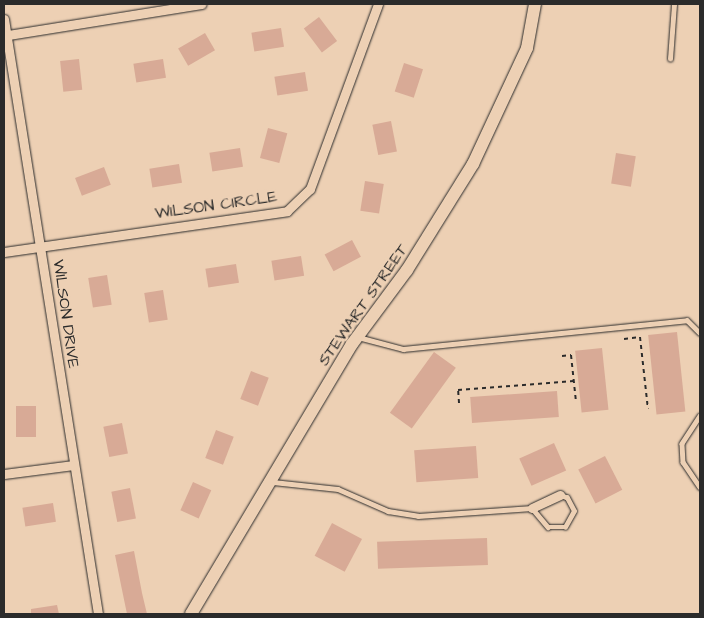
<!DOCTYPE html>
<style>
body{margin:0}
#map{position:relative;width:704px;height:618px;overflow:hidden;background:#edd0b4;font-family:"Architects Daughter",sans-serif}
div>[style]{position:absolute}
.building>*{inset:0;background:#d8aa96;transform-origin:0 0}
.path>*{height:2px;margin-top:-1px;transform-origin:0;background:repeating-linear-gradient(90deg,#2b2b2b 0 4px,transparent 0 8px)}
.roads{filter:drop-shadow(0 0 1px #2b2b2b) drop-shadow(0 0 1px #2b2b2b)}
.lane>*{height:4.5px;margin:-2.25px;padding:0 2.25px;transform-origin:2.25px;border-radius:2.25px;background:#edd0b4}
.street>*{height:9px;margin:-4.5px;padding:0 4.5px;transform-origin:4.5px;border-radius:4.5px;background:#edd0b4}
.secondary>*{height:12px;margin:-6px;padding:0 6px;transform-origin:6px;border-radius:6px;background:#edd0b4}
span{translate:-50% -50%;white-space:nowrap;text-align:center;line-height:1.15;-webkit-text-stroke:4.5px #edd0b4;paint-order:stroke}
.street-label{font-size:16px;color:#2b2b2b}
.frame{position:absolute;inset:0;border:5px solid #2b2b2b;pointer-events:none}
</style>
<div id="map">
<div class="building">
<div style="left:319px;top:17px;width:30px;height:19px;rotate:53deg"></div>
<div style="left:281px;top:28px;width:19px;height:30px;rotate:81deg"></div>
<div style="left:205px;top:33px;width:20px;height:31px;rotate:60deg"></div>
<div style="left:79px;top:59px;width:31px;height:19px;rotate:84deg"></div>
<div style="left:163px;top:59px;width:19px;height:30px;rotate:81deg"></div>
<div style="left:404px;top:63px;width:20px;height:30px;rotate:18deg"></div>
<div style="left:305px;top:72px;width:19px;height:31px;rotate:81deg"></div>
<div style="left:391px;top:121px;width:31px;height:19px;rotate:79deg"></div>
<div style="left:268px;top:128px;width:20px;height:31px;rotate:15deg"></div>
<div style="left:240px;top:148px;width:19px;height:31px;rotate:81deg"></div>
<div style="left:616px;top:153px;width:20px;height:31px;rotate:9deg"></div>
<div style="left:179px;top:164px;width:19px;height:30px;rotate:81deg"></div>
<div style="left:104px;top:167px;width:19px;height:31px;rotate:69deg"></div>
<div style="left:365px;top:181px;width:19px;height:30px;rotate:9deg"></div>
<div style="left:352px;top:240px;width:19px;height:31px;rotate:62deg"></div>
<div style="left:301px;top:256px;width:20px;height:30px;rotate:81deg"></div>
<div style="left:236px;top:264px;width:19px;height:31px;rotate:81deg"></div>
<div style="left:107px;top:275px;width:30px;height:19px;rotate:81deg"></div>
<div style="left:163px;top:290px;width:30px;height:19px;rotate:81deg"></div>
<div style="left:677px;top:332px;width:80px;height:29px;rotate:84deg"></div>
<div style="left:602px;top:348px;width:62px;height:27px;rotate:84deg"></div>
<div style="left:434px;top:352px;width:27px;height:75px;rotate:36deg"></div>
<div style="left:251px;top:371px;width:19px;height:30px;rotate:21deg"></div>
<div style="left:557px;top:391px;width:26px;height:87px;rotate:86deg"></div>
<div style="left:16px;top:406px;width:20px;height:31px"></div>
<div style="left:122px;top:423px;width:31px;height:19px;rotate:79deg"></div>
<div style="left:216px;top:430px;width:19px;height:30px;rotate:21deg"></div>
<div style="left:554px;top:443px;width:30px;height:38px;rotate:66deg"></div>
<div style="left:476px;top:446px;width:32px;height:62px;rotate:86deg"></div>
<div style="left:605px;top:456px;width:38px;height:30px;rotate:63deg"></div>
<div style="left:193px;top:482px;width:20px;height:31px;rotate:24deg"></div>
<div style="left:130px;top:488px;width:31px;height:19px;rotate:79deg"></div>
<div style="left:53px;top:503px;width:19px;height:31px;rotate:81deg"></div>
<div style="left:332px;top:523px;width:34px;height:37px;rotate:28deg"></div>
<div style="left:487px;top:538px;width:27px;height:110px;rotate:88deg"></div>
<div style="clip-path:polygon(134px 551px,142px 593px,147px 614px,127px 614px,121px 585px,115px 555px)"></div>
<div style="clip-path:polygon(57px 605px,59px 614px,31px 614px,31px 609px)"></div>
</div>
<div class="path">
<div style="left:624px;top:339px;width:16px;rotate:-7deg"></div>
<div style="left:640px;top:337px;width:72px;rotate:83.7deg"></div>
<div style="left:562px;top:356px;width:9px;rotate:-6deg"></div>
<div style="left:571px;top:355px;width:47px;rotate:83.9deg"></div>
<div style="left:459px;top:403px;width:13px;rotate:-94deg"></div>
<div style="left:458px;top:390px;width:116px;rotate:-4.4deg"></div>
</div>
<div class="roads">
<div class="lane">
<div style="left:670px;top:59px;width:55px;rotate:-85.8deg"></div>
<div style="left:358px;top:337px;width:47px;rotate:14.9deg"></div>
<div style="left:403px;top:349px;width:285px;rotate:-5.8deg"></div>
<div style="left:687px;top:320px;width:18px;rotate:45deg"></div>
<div style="left:700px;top:416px;width:33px;rotate:123deg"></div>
<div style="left:682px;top:444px;width:18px;rotate:87deg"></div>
<div style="left:683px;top:462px;width:30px;rotate:56deg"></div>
<div style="left:273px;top:482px;width:65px;rotate:6.1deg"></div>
<div style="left:338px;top:489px;width:55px;rotate:23.7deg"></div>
<div style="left:388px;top:511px;width:30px;rotate:9deg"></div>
<div style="left:418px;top:516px;width:114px;rotate:-4deg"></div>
<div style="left:532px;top:508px;width:25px;rotate:50deg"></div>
<div style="left:548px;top:527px;width:17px"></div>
<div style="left:565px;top:527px;width:18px;rotate:-61deg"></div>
<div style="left:574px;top:511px;width:15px;rotate:-118deg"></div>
<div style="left:567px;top:498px;width:8px;rotate:-157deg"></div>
</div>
<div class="street">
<div style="left:4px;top:19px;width:602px;rotate:81.02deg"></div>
<div style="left:8px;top:35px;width:196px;rotate:-9.1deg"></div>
<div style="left:4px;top:252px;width:286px;rotate:-8.2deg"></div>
<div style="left:287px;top:211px;width:32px;rotate:-44deg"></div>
<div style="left:310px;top:189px;width:197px;rotate:-69.8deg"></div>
<div style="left:4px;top:474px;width:70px;rotate:-7.4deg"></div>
<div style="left:532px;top:508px;width:31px;rotate:-25deg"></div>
</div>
<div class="secondary">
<div style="left:191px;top:614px;width:314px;rotate:-59.2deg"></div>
<div style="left:352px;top:344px;width:92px;rotate:-53.4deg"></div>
<div style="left:407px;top:270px;width:125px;rotate:-58.1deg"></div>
<div style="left:473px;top:164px;width:128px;rotate:-65deg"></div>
<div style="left:527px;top:48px;width:45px;rotate:-79.7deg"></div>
</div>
</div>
<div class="street-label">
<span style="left:216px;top:205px;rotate:-8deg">WILSON CIRCLE</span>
<span style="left:363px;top:305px;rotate:-55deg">STEWART STREET</span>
<span style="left:66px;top:314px;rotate:82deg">WILSON DRIVE</span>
</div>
<div class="frame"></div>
</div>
